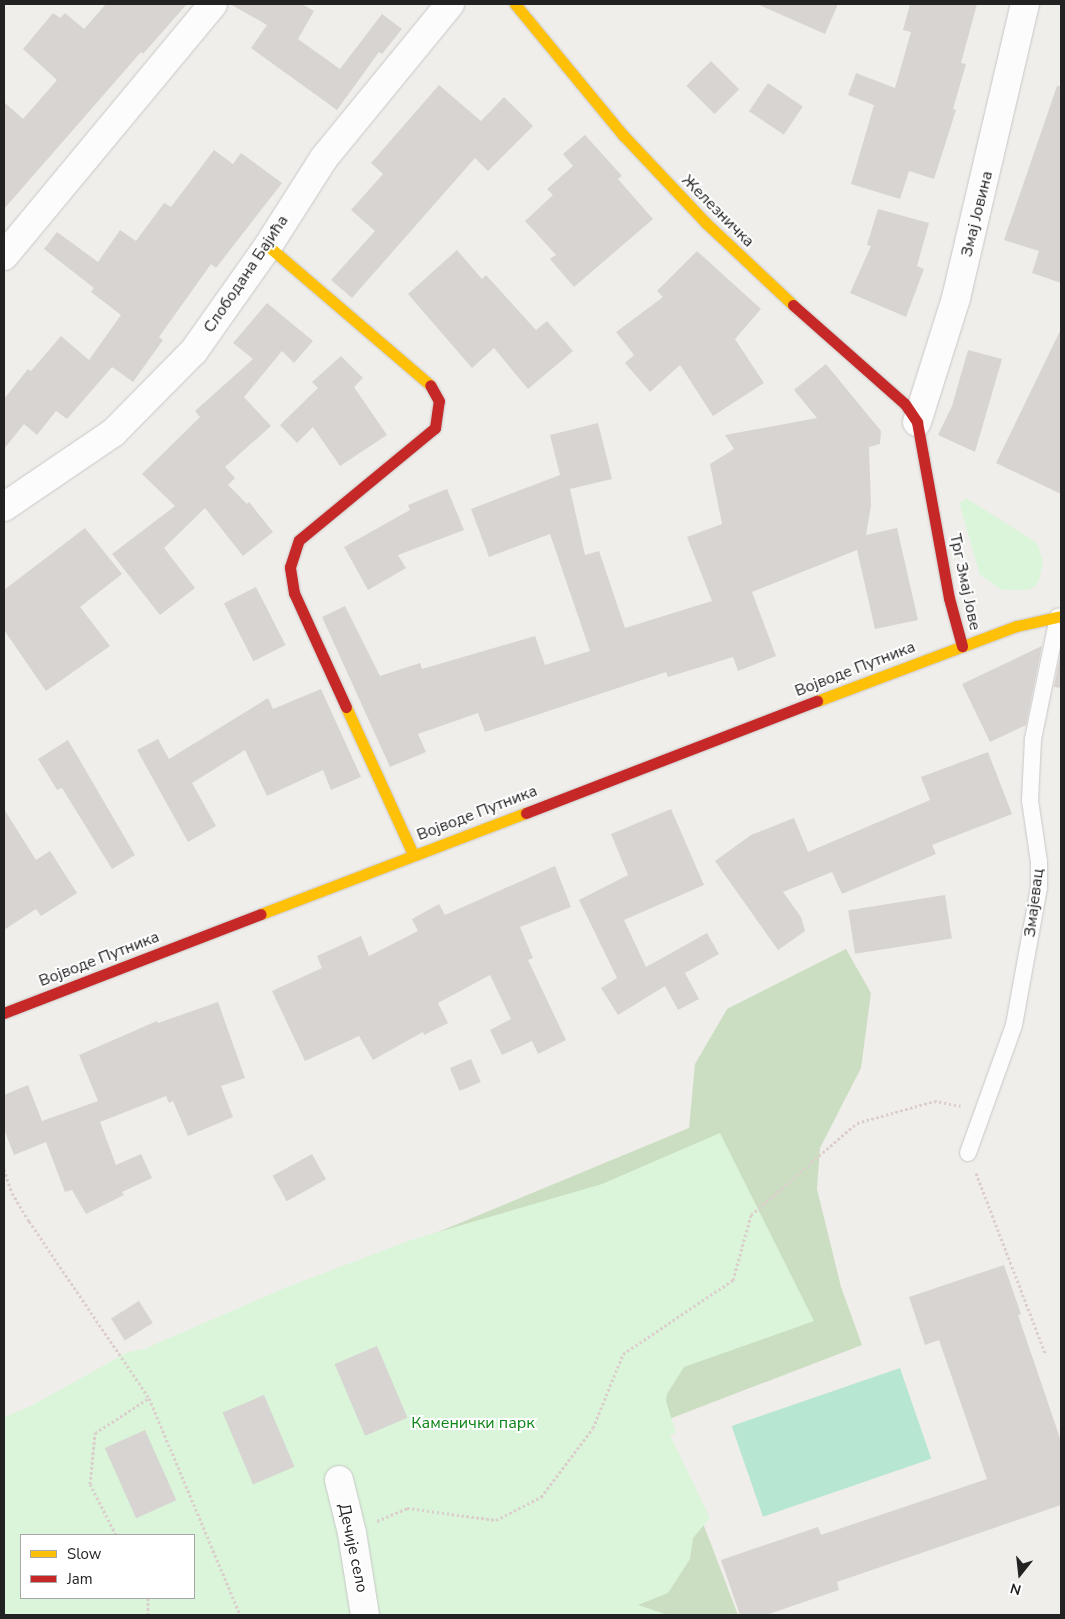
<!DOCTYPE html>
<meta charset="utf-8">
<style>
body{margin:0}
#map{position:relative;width:1065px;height:1619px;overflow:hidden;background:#f0eeeb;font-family:"Nunito Sans",sans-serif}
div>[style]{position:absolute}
.forest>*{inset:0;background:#cbdec1}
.park>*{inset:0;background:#daf5da}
.pitch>*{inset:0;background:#b7e6d2;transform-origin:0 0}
.building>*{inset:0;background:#d7d4d2;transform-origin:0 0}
.path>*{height:3px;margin-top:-1.5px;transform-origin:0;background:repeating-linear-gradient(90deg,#dccecd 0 2.5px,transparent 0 5px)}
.roads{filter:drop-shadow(0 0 1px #c9c8c7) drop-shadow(0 0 1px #c9c8c7)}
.lane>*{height:16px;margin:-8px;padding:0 8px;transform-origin:8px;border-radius:8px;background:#fdfcfc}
.street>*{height:28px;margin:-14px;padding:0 14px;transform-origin:14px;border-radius:14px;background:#fdfcfc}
.slow>*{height:11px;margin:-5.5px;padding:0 5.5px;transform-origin:5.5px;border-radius:5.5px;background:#ffc107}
.jam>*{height:11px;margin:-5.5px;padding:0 5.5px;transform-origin:5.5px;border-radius:5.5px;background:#c62828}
span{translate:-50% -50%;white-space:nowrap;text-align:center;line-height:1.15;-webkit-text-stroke:4px #fff;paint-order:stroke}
.street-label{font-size:16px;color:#222}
.park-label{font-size:16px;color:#0c8416}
.frame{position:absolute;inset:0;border:5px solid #222;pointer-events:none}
.legend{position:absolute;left:20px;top:1534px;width:175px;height:65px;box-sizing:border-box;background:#fff;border:1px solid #a7a7a7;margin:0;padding:6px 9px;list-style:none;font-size:15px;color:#222}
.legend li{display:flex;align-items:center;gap:10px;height:25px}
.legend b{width:25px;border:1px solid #a7a7a7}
.north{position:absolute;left:995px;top:1549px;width:50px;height:50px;-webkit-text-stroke:4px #fff;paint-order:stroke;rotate:196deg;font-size:14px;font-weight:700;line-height:20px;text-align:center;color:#222}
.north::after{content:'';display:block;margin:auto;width:18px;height:22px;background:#222;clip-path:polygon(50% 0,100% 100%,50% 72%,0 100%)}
</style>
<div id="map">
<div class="forest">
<div style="clip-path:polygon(846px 949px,871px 993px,861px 1068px,820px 1148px,817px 1189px,841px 1287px,862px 1345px,664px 1421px,738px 1615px,183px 1615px,351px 1268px,689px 1128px,695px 1064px,727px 1009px)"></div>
</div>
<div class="park">
<div style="clip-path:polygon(966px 498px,1037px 543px,1043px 562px,1039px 581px,1035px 586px,1028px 590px,1002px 590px,980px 575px,961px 509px,960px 503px)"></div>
<div style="clip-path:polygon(evenodd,720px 1133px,814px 1321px,684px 1367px,667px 1394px,666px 1401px,676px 1433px,670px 1435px,710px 1518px,693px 1538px,690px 1559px,668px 1593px,638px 1605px,668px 1615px,4px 1615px,4px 1417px,31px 1406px,128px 1352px,144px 1349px,287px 1287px,411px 1240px,602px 1184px,720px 1133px,21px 1535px,194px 1535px,194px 1598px,21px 1598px,21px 1535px)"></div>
</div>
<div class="pitch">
<div style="left:900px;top:1368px;width:96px;height:178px;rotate:71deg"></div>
</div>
<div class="building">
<div style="clip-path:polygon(106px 4px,187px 4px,143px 54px,141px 52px,4px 209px,4px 102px,23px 119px,57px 80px,23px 49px,53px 13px,60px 18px,65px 13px,84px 29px)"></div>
<div style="clip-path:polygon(230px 4px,302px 4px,314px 11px,298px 39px,340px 69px,382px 14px,402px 29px,382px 54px,379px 52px,337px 110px,251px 48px,267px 25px)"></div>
<div style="clip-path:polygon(757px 4px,838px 4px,825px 34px)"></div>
<div style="clip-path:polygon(910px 4px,977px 4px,961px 63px,966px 64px,953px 109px,956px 110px,934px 179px,909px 171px,900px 199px,851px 184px,874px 105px,848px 95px,856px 73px,895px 88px,911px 32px,903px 30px)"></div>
<div style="left:711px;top:61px;width:40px;height:35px;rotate:45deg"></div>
<div style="left:768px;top:83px;width:42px;height:34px;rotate:34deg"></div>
<div style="clip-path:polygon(439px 85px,481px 121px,504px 97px,533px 126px,488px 171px,475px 158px,352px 298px,331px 280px,375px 231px,351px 210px,383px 174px,371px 163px)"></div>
<div style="clip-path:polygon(1057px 86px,1061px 86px,1061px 283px,1032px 273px,1039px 251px,1004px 240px)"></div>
<div style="clip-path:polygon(585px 135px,622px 176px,618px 179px,653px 219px,574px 287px,550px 259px,556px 255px,525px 221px,553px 195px,547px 189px,573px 166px,563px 154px)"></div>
<div style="clip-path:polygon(214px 150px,233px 164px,241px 153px,282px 183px,216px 268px,211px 264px,159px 337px,163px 340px,133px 382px,112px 367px,67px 419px,56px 411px,37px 435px,24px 424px,4px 449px,4px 399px,28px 369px,31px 371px,61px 336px,89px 360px,121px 315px,91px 292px,94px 288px,44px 249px,57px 232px,98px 262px,120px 230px,136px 241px,164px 203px,171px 207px)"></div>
<div style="clip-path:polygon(878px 209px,929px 223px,917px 266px,924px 269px,906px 317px,850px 293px,871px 246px,867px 245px)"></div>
<div style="clip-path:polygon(457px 250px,482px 279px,486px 275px,536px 330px,547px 321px,573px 351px,528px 389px,494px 348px,472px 368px,408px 294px)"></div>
<div style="clip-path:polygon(697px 251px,761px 309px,735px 339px,764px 383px,713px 416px,680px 365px,650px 392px,625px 363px,634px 355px,616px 332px,663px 297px,657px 291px)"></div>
<div style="clip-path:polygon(267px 303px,313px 341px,294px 363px,282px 351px,244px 397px,271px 426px,225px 467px,235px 478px,228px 485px,247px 504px,249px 502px,273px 532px,243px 556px,205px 508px,164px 548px,195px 588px,160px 615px,112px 554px,175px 506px,142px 474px,200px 417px,195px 411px,253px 359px,233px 343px)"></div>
<div style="clip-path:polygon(1061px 329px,1061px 494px,996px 463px)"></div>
<div style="clip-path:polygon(968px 350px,1002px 359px,975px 452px,938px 435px,952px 406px)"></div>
<div style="clip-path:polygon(341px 356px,363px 378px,354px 387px,387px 435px,340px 466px,313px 427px,297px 443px,280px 425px,318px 388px,312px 382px)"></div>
<div style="clip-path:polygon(826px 364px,881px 431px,880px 444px,869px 447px,871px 506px,866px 535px,897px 528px,918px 620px,875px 629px,857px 550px,752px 592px,776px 656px,738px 671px,733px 657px,668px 677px,666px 672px,485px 732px,478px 713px,418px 734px,426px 752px,390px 767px,322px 617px,345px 606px,380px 676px,420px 663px,422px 669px,535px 636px,545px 665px,590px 651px,550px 534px,489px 557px,471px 509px,560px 475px,550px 435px,598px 423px,612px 479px,570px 489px,585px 555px,599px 551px,625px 628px,712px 601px,687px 537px,722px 524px,710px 464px,734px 449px,725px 435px,817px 418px,794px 390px)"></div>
<div style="clip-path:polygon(447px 489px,464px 530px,398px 555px,406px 568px,368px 590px,344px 547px,410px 510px,408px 505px)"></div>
<div style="clip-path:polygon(85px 528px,122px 574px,80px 607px,110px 646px,46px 691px,4px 630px,4px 590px)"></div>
<div style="left:256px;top:587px;width:65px;height:36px;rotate:63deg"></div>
<div style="clip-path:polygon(1042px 646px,1026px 725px,990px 742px,962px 684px)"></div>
<div style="clip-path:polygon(1061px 651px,1061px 688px,1054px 687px)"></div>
<div style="clip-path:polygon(321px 689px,361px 777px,331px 790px,323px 770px,267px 796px,245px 750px,192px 783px,216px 826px,188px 842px,137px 750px,158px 739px,169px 759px,268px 698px,273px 709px)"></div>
<div style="clip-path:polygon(68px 740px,135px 855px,112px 869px,62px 788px,57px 790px,38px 759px)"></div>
<div style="clip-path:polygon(988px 752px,1012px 814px,932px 845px,936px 854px,842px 894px,832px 872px,783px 892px,801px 917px,805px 931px,778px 950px,715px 861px,751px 835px,794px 818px,808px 852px,930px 800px,921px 777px)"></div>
<div style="clip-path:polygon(4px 809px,36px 860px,50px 851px,77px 893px,41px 916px,36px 909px,4px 930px)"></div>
<div style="clip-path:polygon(671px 809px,704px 885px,624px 920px,646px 967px,707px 933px,719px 954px,685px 973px,699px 999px,678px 1010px,665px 986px,618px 1015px,601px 988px,617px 978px,579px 900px,628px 875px,611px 834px)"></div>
<div style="clip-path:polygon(555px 866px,571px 907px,520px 927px,533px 958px,528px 960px,566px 1040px,538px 1054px,532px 1041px,502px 1055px,490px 1030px,511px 1019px,490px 975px,438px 1003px,448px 1023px,424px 1035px,423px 1032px,373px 1060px,359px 1036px,305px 1061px,272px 991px,322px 968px,317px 956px,361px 936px,369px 956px,418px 931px,412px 919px,439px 904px,445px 915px)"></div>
<div style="left:945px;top:895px;width:44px;height:98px;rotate:81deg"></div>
<div style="clip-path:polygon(218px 1002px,245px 1078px,221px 1086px,233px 1117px,188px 1136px,173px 1101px,169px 1103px,166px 1096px,100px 1122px,116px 1165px,141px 1154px,152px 1178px,122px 1192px,124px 1195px,86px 1214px,72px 1190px,65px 1192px,46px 1142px,14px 1155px,4px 1129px,4px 1095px,28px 1085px,42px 1121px,98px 1101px,79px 1055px,157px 1021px,158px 1023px)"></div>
<div style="left:471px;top:1059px;width:25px;height:23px;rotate:67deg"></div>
<div style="left:312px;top:1154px;width:29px;height:45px;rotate:61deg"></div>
<div style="clip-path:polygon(1004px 1265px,1021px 1314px,1018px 1315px,1061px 1441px,1061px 1505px,837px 1582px,839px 1590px,766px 1615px,740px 1615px,721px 1560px,818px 1527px,821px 1535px,987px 1479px,939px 1340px,925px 1345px,909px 1297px)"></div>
<div style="left:139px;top:1301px;width:26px;height:33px;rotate:58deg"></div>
<div style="left:377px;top:1346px;width:78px;height:46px;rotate:67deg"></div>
<div style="left:264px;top:1395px;width:78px;height:45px;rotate:67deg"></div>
<div style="left:145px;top:1430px;width:77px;height:44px;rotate:66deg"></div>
</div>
<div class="path">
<div style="left:4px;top:1169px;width:25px;rotate:72deg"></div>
<div style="left:12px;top:1193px;width:33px;rotate:59deg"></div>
<div style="left:29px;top:1221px;width:214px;rotate:55.9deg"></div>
<div style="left:149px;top:1398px;width:235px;rotate:67.2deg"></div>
<div style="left:976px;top:1173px;width:195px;rotate:69deg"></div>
<div style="left:377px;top:1521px;width:33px;rotate:-23deg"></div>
<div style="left:407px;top:1508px;width:90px;rotate:7.7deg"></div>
<div style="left:496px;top:1520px;width:51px;rotate:-27.1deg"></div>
<div style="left:541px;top:1497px;width:86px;rotate:-53deg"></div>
<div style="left:593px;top:1428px;width:80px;rotate:-67.9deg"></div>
<div style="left:623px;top:1354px;width:133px;rotate:-33.9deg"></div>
<div style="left:733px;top:1280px;width:67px;rotate:-74.5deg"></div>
<div style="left:751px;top:1215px;width:140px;rotate:-41deg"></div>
<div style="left:857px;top:1123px;width:80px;rotate:-15.9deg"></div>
<div style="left:934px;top:1101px;width:27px;rotate:10deg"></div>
<div style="left:116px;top:1535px;width:57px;rotate:-117deg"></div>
<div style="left:90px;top:1484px;width:51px;rotate:-84.4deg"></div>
<div style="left:95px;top:1433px;width:64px;rotate:-32.9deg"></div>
<div style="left:148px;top:1615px;width:17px;rotate:-90deg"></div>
</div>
<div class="roads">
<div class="lane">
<div style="left:968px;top:1153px;width:136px;rotate:-70.2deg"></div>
<div style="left:1014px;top:1025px;width:139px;rotate:-79.7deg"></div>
<div style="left:1039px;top:888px;width:26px;rotate:-90deg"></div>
<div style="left:1039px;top:862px;width:63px;rotate:-98.3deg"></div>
<div style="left:1030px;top:800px;width:61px;rotate:-87.2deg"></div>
<div style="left:1033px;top:739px;width:125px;rotate:-78.4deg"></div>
</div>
<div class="street">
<div style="left:4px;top:256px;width:327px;rotate:-50.3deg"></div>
<div style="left:917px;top:422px;width:130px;rotate:-72.5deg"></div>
<div style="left:956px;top:298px;width:302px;rotate:-76.8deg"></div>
<div style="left:4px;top:507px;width:132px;rotate:-34.2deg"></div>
<div style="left:113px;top:433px;width:115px;rotate:-45.4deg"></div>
<div style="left:194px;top:351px;width:128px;rotate:-54.8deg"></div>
<div style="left:268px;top:246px;width:104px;rotate:-57.5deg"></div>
<div style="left:324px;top:158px;width:199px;rotate:-50.7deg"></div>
<div style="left:339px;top:1480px;width:55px;rotate:76.2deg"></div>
<div style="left:352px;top:1533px;width:83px;rotate:81deg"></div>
</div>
<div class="slow">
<div style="left:515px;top:4px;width:170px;rotate:50.5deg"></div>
<div style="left:623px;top:135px;width:121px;rotate:46.7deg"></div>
<div style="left:706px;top:223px;width:120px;rotate:43.3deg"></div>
<div style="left:268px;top:246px;width:213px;rotate:40.6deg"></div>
<div style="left:817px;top:701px;width:214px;rotate:-20.6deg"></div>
<div style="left:1017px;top:626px;width:45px;rotate:-12.8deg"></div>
<div style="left:346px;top:707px;width:162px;rotate:65.5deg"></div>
<div style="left:261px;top:914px;width:284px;rotate:-20.9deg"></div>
</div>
<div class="jam">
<div style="left:793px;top:305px;width:149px;rotate:41.5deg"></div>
<div style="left:905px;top:404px;width:22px;rotate:56deg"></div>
<div style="left:917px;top:422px;width:179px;rotate:79.7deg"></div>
<div style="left:949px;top:598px;width:50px;rotate:74.8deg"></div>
<div style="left:346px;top:707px;width:125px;rotate:-114.5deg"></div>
<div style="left:294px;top:593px;width:26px;rotate:-99deg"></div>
<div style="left:290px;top:567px;width:28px;rotate:-72deg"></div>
<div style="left:299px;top:540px;width:176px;rotate:-39.5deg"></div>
<div style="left:435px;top:428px;width:27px;rotate:-82deg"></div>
<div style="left:439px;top:401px;width:18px;rotate:-119deg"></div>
<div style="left:526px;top:813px;width:312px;rotate:-21.1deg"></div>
<div style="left:4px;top:1013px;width:275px;rotate:-21.1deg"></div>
</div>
</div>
<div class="street-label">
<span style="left:718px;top:211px;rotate:45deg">Железничка</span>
<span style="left:977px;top:214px;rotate:-76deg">Змај Јовина</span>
<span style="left:246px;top:274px;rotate:-56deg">Слободана Бајића</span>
<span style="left:965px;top:582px;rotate:78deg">Трг Змај Јове</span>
<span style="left:855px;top:669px;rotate:-21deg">Војводе Путника</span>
<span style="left:477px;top:813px;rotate:-21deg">Војводе Путника</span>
<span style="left:1034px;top:903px;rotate:-83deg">Змајевац</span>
<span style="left:99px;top:959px;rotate:-21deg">Војводе Путника</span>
<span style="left:353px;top:1548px;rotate:78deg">Дечије село</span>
</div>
<div class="park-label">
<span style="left:473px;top:1423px">Каменички парк</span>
</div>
<div class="frame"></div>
<ul class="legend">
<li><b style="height:6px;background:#ffc107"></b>Slow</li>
<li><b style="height:6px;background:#c62828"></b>Jam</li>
</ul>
<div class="north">N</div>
</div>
